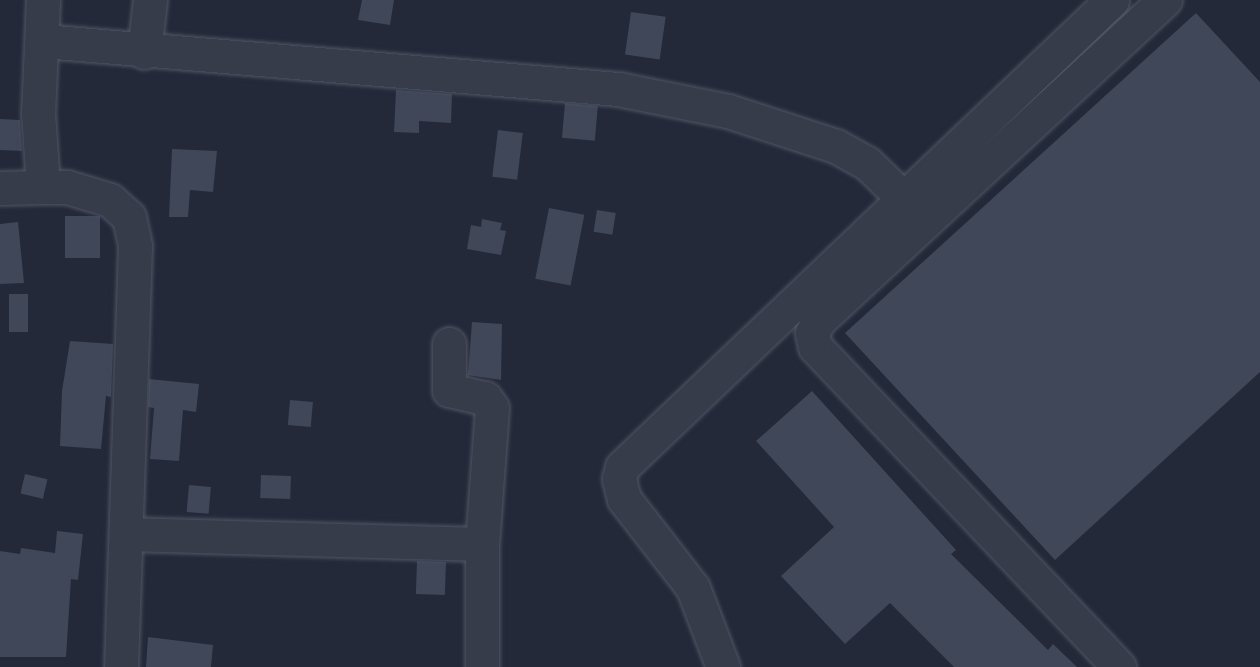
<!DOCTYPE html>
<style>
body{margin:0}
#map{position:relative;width:1260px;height:667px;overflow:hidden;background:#232939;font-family:"PT Sans Narrow",sans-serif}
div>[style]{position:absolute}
.building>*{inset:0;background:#3f4759;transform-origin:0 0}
.roads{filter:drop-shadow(0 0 2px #515664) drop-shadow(0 0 2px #515664)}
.minor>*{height:33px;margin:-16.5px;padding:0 16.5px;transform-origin:16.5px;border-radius:16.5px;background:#363c49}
span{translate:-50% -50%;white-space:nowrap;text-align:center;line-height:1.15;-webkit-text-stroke:6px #1b212e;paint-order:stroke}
</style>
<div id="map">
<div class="building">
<div style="clip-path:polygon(362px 0,394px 0,390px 25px,358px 20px)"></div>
<div style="left:631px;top:12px;width:35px;height:43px;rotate:8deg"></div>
<div style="clip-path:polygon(1196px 13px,1260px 82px,1260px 372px,1055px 560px,845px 333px)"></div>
<div style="clip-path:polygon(396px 90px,452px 94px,451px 123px,419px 121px,419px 133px,394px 132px)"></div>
<div style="left:565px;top:103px;width:33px;height:35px;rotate:5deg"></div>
<div style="clip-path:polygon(0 119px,20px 120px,22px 151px,0 150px)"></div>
<div style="left:498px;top:130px;width:25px;height:47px;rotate:7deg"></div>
<div style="clip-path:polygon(172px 149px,217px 151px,213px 192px,190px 190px,188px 217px,169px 217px)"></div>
<div style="left:549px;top:208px;width:36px;height:72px;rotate:11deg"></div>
<div style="left:597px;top:210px;width:19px;height:22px;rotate:9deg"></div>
<div style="left:65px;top:216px;width:35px;height:42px"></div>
<div style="clip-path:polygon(482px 219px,502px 223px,500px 230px,506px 231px,501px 255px,467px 249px,471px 225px,481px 227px)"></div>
<div style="clip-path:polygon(18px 222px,24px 283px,0 284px,0 224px)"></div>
<div style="left:9px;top:294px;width:19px;height:38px"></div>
<div style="clip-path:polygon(472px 322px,502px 324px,501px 380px,468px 375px)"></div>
<div style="clip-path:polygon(70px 341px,113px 344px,111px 397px,106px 396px,101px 449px,60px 446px,62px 391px)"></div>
<div style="clip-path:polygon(149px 379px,199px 384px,196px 412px,183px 410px,179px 461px,150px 459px,154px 408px,148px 407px)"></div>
<div style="clip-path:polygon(812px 391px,956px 550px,951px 554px,1048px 650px,1053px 644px,1077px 667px,954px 667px,890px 603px,845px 644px,781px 576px,834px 527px,756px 441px)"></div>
<div style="left:290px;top:400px;width:23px;height:25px;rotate:5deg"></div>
<div style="left:25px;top:474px;width:23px;height:20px;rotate:13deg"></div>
<div style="left:261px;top:475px;width:30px;height:23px;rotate:2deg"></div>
<div style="left:189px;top:485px;width:22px;height:27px;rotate:5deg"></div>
<div style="clip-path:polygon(57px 531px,83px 534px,78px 580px,71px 579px,66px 657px,0 657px,0 551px,20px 554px,21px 548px,55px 553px)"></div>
<div style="left:417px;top:561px;width:29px;height:33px;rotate:2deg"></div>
<div style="clip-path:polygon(148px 637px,213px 645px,211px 667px,146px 667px)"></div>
</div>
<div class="roads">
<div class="minor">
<div style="left:43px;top:0;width:113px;rotate:92.5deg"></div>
<div style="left:38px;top:113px;width:74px;rotate:86.1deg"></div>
<div style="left:43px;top:187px;width:24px"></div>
<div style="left:67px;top:187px;width:45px;rotate:16.8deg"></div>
<div style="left:110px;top:200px;width:25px;rotate:42deg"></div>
<div style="left:129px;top:217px;width:30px;rotate:78deg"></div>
<div style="left:135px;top:246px;width:421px;rotate:91.9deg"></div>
<div style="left:43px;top:41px;width:577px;rotate:4.77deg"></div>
<div style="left:618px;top:89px;width:112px;rotate:11.3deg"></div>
<div style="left:728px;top:111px;width:114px;rotate:18deg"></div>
<div style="left:836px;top:146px;width:35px;rotate:29deg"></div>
<div style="left:867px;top:163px;width:50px;rotate:44.2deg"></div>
<div style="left:144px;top:52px;width:52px;rotate:-83.4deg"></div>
<div style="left:0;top:188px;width:43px;rotate:-1.3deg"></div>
<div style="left:449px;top:344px;width:46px;rotate:90deg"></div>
<div style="left:449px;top:390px;width:37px;rotate:13deg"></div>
<div style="left:485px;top:398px;width:12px;rotate:55deg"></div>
<div style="left:492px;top:408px;width:136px;rotate:94.2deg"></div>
<div style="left:482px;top:544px;width:123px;rotate:90deg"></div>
<div style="left:126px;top:534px;width:356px;rotate:1.6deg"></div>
<div style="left:723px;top:667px;width:85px;rotate:-110.8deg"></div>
<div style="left:693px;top:588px;width:113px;rotate:-127.8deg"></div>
<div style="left:624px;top:499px;width:21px;rotate:-104deg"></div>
<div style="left:619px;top:479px;width:12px;rotate:-76deg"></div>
<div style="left:622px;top:467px;width:677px;rotate:-43.62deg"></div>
<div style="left:1119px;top:667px;width:441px;rotate:-133.5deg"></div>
<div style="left:815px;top:347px;width:14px;rotate:-102deg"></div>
<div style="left:812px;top:333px;width:13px;rotate:-63deg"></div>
<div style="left:818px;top:321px;width:473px;rotate:-42.8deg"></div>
</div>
</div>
</div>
